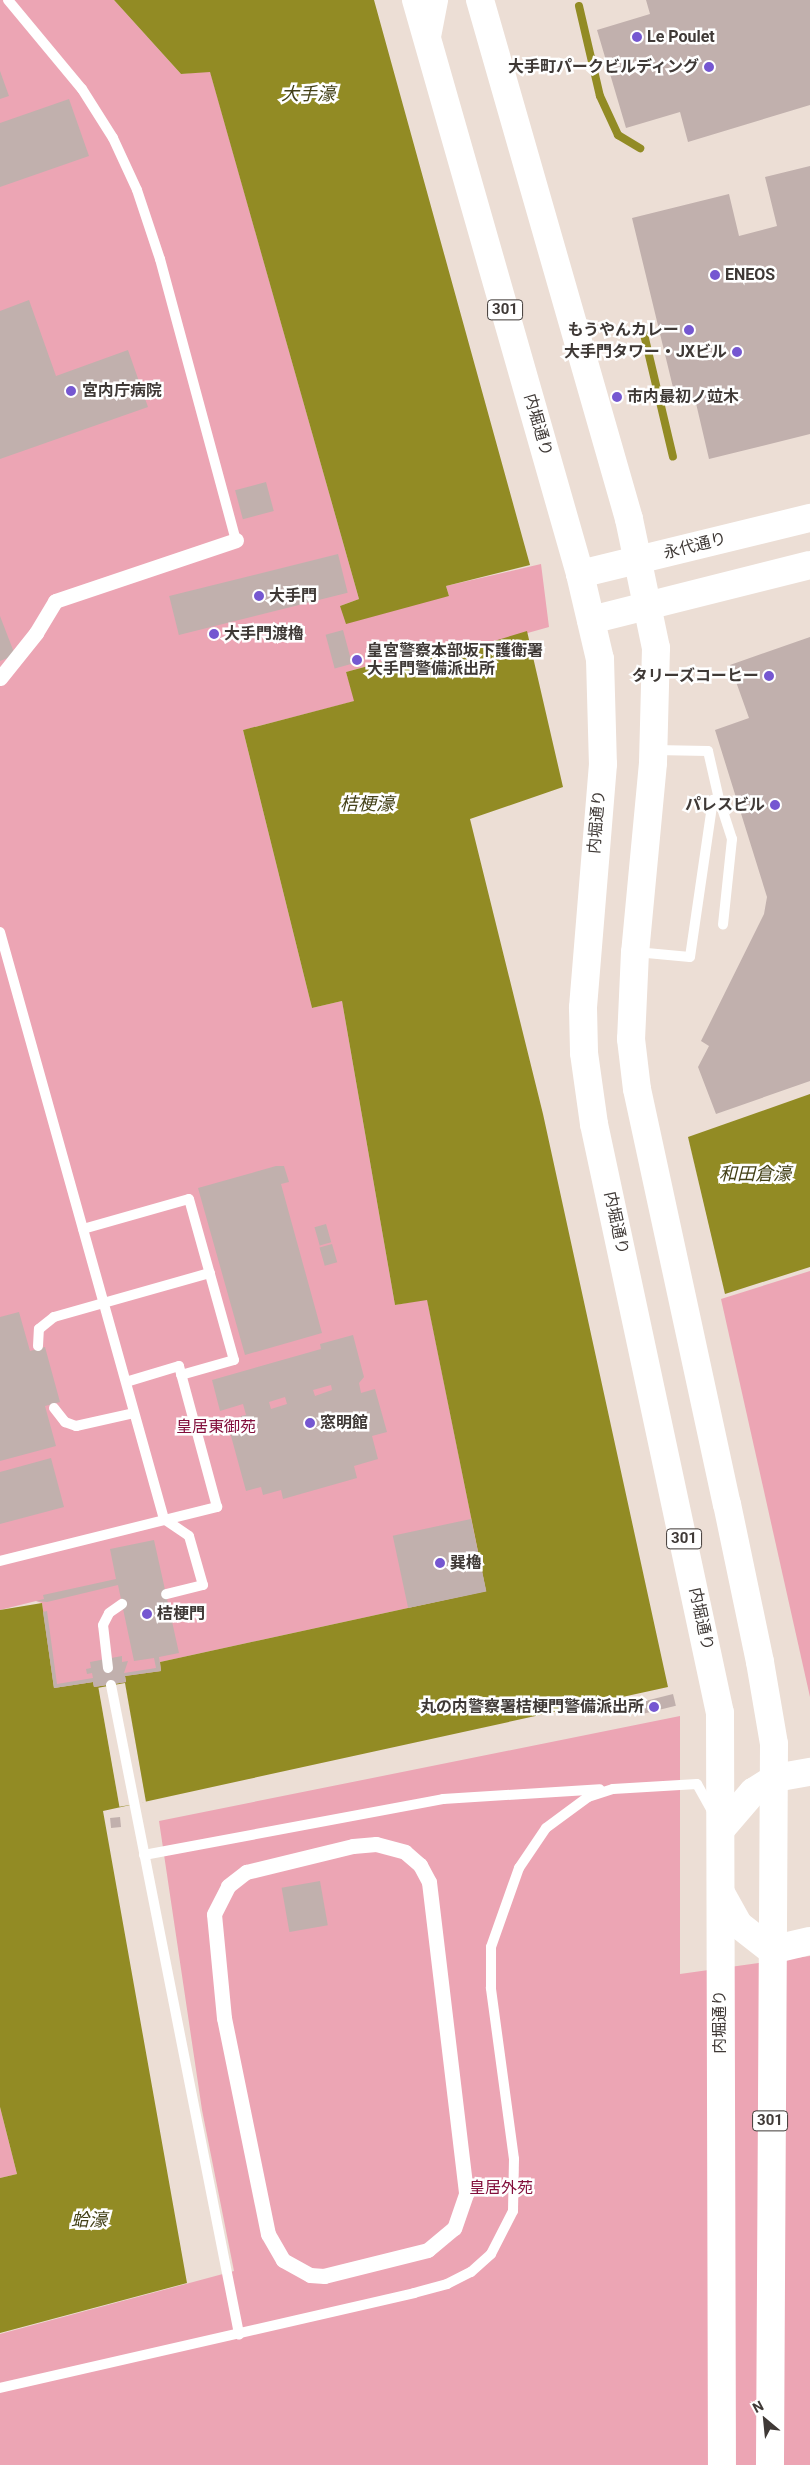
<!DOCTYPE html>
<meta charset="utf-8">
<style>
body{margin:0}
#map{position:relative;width:810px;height:2465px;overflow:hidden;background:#ecded5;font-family:Roboto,"Noto Sans JP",sans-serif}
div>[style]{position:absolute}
.green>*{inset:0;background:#eca5b4}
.water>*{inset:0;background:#928b24}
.pier>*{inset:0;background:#ecded5;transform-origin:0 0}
.stream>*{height:8px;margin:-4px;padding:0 4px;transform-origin:4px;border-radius:4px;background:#928b24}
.building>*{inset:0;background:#c1b0ad;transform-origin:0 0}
.service>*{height:10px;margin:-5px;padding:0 5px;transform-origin:5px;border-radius:5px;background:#fff}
.pedestrian>*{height:15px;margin:-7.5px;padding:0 7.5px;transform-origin:7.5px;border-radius:7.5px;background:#fff}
.tertiary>*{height:25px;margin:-12.5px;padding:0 12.5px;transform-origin:12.5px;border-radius:12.5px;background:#fff}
.secondary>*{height:28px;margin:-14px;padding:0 14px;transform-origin:14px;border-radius:14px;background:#fff}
.primary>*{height:28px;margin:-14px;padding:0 14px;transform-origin:14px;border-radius:14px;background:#fff}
.dots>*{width:14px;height:14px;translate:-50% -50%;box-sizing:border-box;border:2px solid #fff;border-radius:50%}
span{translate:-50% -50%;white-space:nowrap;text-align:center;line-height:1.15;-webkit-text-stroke:5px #fff;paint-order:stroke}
.shield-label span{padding:1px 4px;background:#fff;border:1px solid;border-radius:4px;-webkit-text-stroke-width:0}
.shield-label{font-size:15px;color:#3f3936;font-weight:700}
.poi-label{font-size:16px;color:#3f3936;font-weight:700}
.left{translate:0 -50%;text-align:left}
.right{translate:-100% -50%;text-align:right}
.street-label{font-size:16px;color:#3f3936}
.park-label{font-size:16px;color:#830f3c}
.water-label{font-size:18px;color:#434017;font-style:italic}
.north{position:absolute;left:740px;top:2395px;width:50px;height:50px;-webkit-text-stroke:4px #fff;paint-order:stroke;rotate:332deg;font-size:14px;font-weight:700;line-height:20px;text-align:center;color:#3f3936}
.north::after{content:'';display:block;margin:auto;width:18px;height:22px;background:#3f3936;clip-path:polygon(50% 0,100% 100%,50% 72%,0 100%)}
</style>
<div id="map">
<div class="green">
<div style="clip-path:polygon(0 0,114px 0,181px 74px,210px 71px,359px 599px,340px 606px,449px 596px,446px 586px,541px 564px,549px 627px,464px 651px,459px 641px,346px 672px,355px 701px,243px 730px,312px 1008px,342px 1001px,395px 1305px,427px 1299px,486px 1591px,160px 1662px,161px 1671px,125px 1677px,126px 1682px,94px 1687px,93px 1682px,54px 1688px,42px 1603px,36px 1601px,0 1610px)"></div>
<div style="clip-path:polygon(810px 1271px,810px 1697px,721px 1299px)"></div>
<div style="clip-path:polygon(680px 1716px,680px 1974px,810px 1956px,810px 2465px,0 2465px,0 2334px,234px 2271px,202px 2110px,159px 1821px)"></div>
<div style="clip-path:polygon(0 2107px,17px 2174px,0 2178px)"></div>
</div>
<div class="water">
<div style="clip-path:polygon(114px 0,374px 0,530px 565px,446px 586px,449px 596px,346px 624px,340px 606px,359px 599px,210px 72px,181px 74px)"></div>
<div style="clip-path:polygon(527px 631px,563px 787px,470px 819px,543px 1114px,668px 1687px,103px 1811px,187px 2283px,0 2333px,0 2178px,17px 2174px,0 2107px,0 1610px,42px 1603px,54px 1688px,93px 1682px,94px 1687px,126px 1682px,125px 1676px,161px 1671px,160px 1662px,486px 1591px,427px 1300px,395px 1305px,342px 1001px,312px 1008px,243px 730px,354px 701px,346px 672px,460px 641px,464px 650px)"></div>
<div style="clip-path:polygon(810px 1094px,810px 1267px,725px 1294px,688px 1137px)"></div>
</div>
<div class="pier">
<div style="left:125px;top:1683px;width:121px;height:27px;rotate:80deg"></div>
</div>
<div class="stream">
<div style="left:579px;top:6px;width:92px;rotate:76.9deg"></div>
<div style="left:600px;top:96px;width:43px;rotate:65.2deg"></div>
<div style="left:618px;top:135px;width:26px;rotate:31deg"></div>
<div style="left:643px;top:330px;width:130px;rotate:76.7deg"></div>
</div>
<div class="building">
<div style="clip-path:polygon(646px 0,810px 0,810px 105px,688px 142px,680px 112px,626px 128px,597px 30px,650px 14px)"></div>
<div style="clip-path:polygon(0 71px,9px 96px,0 99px)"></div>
<div style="clip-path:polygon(69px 99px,89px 156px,0 187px,0 123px)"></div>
<div style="clip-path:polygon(810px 166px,810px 434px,709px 459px,695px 399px,677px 404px,632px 218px,729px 194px,739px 236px,777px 226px,765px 177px)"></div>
<div style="clip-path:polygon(29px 300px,56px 376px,128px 350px,148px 407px,0 459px,0 311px)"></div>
<div style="left:266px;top:482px;width:30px;height:32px;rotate:75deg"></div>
<div style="left:338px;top:554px;width:40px;height:174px;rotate:76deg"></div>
<div style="clip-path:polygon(0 616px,15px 655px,0 661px)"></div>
<div style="left:343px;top:630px;width:35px;height:18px;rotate:75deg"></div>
<div style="clip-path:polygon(810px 637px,810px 1081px,716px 1114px,698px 1067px,709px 1046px,701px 1041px,764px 914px,767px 897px,715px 730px,749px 718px,730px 665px)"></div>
<div style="left:360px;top:653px;width:10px;height:9px;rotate:73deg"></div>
<div style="clip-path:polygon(276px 1166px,284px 1166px,289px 1182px,281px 1184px,322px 1333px,245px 1355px,198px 1188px)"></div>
<div style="left:326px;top:1224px;width:19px;height:12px;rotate:74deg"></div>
<div style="left:332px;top:1244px;width:19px;height:13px;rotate:74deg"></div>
<div style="clip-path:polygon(19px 1312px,30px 1351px,45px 1347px,60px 1402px,45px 1406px,56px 1446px,0 1461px,0 1317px)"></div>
<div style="clip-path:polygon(evenodd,353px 1335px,364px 1377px,359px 1383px,361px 1393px,375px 1389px,387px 1432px,372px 1436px,378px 1459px,354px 1466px,357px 1478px,283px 1499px,281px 1490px,263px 1495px,261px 1487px,246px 1491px,228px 1425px,242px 1421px,241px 1416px,246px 1415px,243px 1404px,220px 1411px,212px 1380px,321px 1349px,320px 1344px,353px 1335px,331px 1385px,332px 1390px,315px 1396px,313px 1390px,331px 1385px,353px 1335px,285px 1397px,287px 1404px,271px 1409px,269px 1402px,285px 1397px)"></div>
<div style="clip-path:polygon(51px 1458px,64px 1507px,0 1524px,0 1472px)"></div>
<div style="left:471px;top:1519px;width:74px;height:80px;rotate:78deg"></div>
<div style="clip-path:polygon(154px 1540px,179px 1653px,159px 1657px,161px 1671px,125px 1676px,126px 1682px,94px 1687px,93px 1682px,54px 1688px,43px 1612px,47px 1611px,57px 1684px,93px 1678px,92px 1673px,87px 1674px,86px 1669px,91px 1668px,90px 1662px,122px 1656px,122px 1662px,128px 1661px,124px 1673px,156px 1668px,154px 1658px,134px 1661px,118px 1585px,47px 1602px,36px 1601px,44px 1599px,43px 1595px,116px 1579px,110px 1549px)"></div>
<div style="left:673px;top:1694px;width:12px;height:40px;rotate:76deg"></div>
<div style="left:120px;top:1817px;width:10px;height:10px;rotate:84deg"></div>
<div style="left:320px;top:1881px;width:45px;height:39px;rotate:80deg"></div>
</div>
<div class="service">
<div style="left:8px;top:0;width:116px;rotate:50.3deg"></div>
<div style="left:82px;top:89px;width:58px;rotate:57.7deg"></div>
<div style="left:113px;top:138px;width:57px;rotate:65.2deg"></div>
<div style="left:137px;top:190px;width:73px;rotate:71.6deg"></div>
<div style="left:160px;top:259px;width:291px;rotate:74.9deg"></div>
<div style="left:655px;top:750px;width:53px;rotate:1.1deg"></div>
<div style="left:708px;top:751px;width:49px;rotate:77.1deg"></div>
<div style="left:0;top:932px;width:609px;rotate:74.39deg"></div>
<div style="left:164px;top:1519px;width:30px;rotate:34deg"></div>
<div style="left:189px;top:1536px;width:51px;rotate:74.1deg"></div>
<div style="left:203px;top:1585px;width:38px;rotate:166deg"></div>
<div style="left:636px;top:952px;width:54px;rotate:5.3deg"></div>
<div style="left:690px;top:957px;width:159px;rotate:-81.7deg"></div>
<div style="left:713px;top:800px;width:6px;rotate:-9deg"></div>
<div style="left:719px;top:799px;width:42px;rotate:72deg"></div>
<div style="left:732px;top:839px;width:86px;rotate:96deg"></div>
<div style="left:83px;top:1229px;width:110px;rotate:-15.8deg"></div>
<div style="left:189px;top:1199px;width:167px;rotate:74.4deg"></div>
<div style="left:234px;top:1360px;width:55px;rotate:164.2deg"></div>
<div style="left:38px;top:1346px;width:17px;rotate:-87deg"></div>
<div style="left:39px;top:1329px;width:19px;rotate:-39deg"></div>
<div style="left:54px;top:1317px;width:162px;rotate:-15.8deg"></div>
<div style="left:54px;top:1408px;width:18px;rotate:52deg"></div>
<div style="left:65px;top:1422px;width:12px;rotate:20deg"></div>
<div style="left:76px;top:1426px;width:59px;rotate:-12.6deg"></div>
<div style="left:0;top:1561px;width:224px;rotate:-14deg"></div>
<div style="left:217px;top:1507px;width:146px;rotate:-105.1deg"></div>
<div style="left:179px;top:1366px;width:55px;rotate:163.2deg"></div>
<div style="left:108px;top:1668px;width:43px;rotate:-96.6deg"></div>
<div style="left:103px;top:1625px;width:13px;rotate:-63deg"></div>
<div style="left:109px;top:1613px;width:16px;rotate:-35deg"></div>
<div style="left:111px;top:1685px;width:662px;rotate:78.84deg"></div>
<div style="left:144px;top:1855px;width:304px;rotate:-10.6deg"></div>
<div style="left:443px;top:1799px;width:157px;rotate:-3.6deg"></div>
<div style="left:0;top:2388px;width:425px;rotate:-12.9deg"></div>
<div style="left:414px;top:2293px;width:34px;rotate:-15deg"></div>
<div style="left:447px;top:2284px;width:27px;rotate:-27deg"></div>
<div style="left:471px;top:2272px;width:27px;rotate:-42deg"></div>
<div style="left:491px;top:2254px;width:48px;rotate:-62.9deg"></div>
<div style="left:513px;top:2211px;width:52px;rotate:-88.9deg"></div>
<div style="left:514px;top:2159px;width:173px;rotate:-97.7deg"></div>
<div style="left:491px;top:1988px;width:41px;rotate:-90deg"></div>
<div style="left:491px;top:1947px;width:84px;rotate:-70.5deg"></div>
<div style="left:519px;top:1868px;width:48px;rotate:-56deg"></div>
<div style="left:546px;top:1828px;width:52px;rotate:-36.4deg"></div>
<div style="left:588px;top:1797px;width:26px;rotate:-18deg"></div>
<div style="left:613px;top:1789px;width:84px;rotate:-3.4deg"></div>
<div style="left:697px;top:1784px;width:33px;rotate:61deg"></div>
</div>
<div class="pedestrian">
<div style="left:0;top:678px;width:58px;rotate:-51.3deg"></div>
<div style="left:36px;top:633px;width:37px;rotate:-59deg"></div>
<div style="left:55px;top:601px;width:191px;rotate:-18.6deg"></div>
<div style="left:376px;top:1844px;width:30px;rotate:15deg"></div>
<div style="left:405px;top:1852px;width:20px;rotate:41deg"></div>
<div style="left:420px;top:1865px;width:19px;rotate:62deg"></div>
<div style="left:429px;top:1882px;width:314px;rotate:83.2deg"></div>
<div style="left:466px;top:2194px;width:36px;rotate:109deg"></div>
<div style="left:454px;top:2228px;width:34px;rotate:140deg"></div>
<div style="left:428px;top:2250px;width:107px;rotate:166deg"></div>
<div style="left:324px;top:2276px;width:14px;rotate:-176deg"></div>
<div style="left:310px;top:2275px;width:31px;rotate:-151deg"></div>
<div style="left:283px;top:2260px;width:30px;rotate:-120deg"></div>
<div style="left:268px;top:2234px;width:220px;rotate:-101.5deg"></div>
<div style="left:224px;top:2018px;width:104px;rotate:-95.5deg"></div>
<div style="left:214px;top:1914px;width:31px;rotate:-63deg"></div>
<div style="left:228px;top:1886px;width:23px;rotate:-38deg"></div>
<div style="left:246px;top:1872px;width:110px;rotate:-13.7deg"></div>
<div style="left:353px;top:1846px;width:23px;rotate:-5deg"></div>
</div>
<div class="tertiary">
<div style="left:428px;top:36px;width:37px;rotate:-79deg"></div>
</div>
<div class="secondary">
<div style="left:580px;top:574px;width:237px;rotate:-13.7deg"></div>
<div style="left:591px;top:620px;width:226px;rotate:-14.1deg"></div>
<div style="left:722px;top:1828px;width:48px;rotate:-49.3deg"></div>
<div style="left:753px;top:1792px;width:26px;rotate:-32deg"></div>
<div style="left:775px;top:1778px;width:36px;rotate:-10deg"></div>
<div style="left:721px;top:1893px;width:37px;rotate:61deg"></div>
<div style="left:739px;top:1925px;width:41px;rotate:38deg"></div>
<div style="left:771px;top:1950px;width:40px;rotate:-13deg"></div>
</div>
<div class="primary">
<div style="left:416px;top:0;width:597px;rotate:74.05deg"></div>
<div style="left:580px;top:574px;width:87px;rotate:76.8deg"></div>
<div style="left:600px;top:659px;width:105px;rotate:88.4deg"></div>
<div style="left:603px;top:764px;width:245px;rotate:94.7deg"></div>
<div style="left:583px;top:1008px;width:45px;rotate:88.7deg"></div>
<div style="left:584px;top:1053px;width:72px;rotate:82deg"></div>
<div style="left:594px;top:1124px;width:602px;rotate:77.93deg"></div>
<div style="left:720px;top:1713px;width:752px;rotate:89.85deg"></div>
<div style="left:480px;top:0;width:540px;rotate:73.98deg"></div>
<div style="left:629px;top:519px;width:132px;rotate:78.2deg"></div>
<div style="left:656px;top:648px;width:115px;rotate:91.5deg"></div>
<div style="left:653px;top:763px;width:190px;rotate:95.4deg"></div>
<div style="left:635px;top:952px;width:87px;rotate:92.6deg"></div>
<div style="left:631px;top:1039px;width:50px;rotate:83.2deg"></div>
<div style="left:637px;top:1089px;width:425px;rotate:77.8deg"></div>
<div style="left:727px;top:1504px;width:161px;rotate:78.2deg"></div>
<div style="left:760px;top:1662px;width:83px;rotate:80.3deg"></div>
<div style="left:774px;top:1744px;width:721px;rotate:90.32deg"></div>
</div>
<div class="dots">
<div style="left:637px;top:37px;background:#7557d1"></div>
<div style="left:709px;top:67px;background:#7557d1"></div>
<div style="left:715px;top:275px;background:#7557d1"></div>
<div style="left:689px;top:330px;background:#7557d1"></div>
<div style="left:737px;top:352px;background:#7557d1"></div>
<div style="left:71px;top:391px;background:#7557d1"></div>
<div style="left:617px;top:397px;background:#7557d1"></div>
<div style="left:259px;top:596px;background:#7557d1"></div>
<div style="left:214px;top:634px;background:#7557d1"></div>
<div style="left:357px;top:660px;background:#7557d1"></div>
<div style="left:769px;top:676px;background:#7557d1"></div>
<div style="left:775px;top:805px;background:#7557d1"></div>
<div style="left:310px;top:1423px;background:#7557d1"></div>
<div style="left:440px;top:1563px;background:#7557d1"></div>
<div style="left:147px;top:1614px;background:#7557d1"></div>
<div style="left:654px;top:1707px;background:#7557d1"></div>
</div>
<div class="shield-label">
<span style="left:505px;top:310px">301</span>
<span style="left:684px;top:1539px">301</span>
<span style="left:770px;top:2121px">301</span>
</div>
<div class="poi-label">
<span class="left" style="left:647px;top:37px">Le Poulet</span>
<span class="right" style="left:699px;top:67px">大手町パークビルディング</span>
<span class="left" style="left:725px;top:275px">ENEOS</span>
<span class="right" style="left:679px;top:330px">もうやんカレー</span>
<span class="right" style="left:727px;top:352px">大手門タワー・JXビル</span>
<span class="left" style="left:82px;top:391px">宮内庁病院</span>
<span class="left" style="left:627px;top:397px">市内最初ノ竝木</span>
<span class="left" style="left:269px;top:596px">大手門</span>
<span class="left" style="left:224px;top:634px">大手門渡櫓</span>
<span class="left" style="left:367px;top:660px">皇宮警察本部坂下護衛署<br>大手門警備派出所</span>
<span class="right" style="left:759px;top:676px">タリーズコーヒー</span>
<span class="right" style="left:765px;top:805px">パレスビル</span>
<span class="left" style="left:320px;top:1423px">窓明館</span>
<span class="left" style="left:450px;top:1563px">巽櫓</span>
<span class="left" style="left:157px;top:1614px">桔梗門</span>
<span class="right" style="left:644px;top:1707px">丸の内警察署桔梗門警備派出所</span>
</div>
<div class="street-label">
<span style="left:538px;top:425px;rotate:74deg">内堀通り</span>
<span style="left:695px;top:546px;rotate:-14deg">永代通り</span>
<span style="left:597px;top:822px;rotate:-85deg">内堀通り</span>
<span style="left:616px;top:1223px;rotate:78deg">内堀通り</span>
<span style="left:701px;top:1619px;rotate:78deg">内堀通り</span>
<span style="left:720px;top:2022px;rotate:-90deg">内堀通り</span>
</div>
<div class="park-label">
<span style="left:216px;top:1427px">皇居東御苑</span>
<span style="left:501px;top:2188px">皇居外苑</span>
</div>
<div class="water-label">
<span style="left:308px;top:94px">大手濠</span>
<span style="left:367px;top:804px">桔梗濠</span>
<span style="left:755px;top:1174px">和田倉濠</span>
<span style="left:89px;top:2220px">蛤濠</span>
</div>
<div class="north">N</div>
</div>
